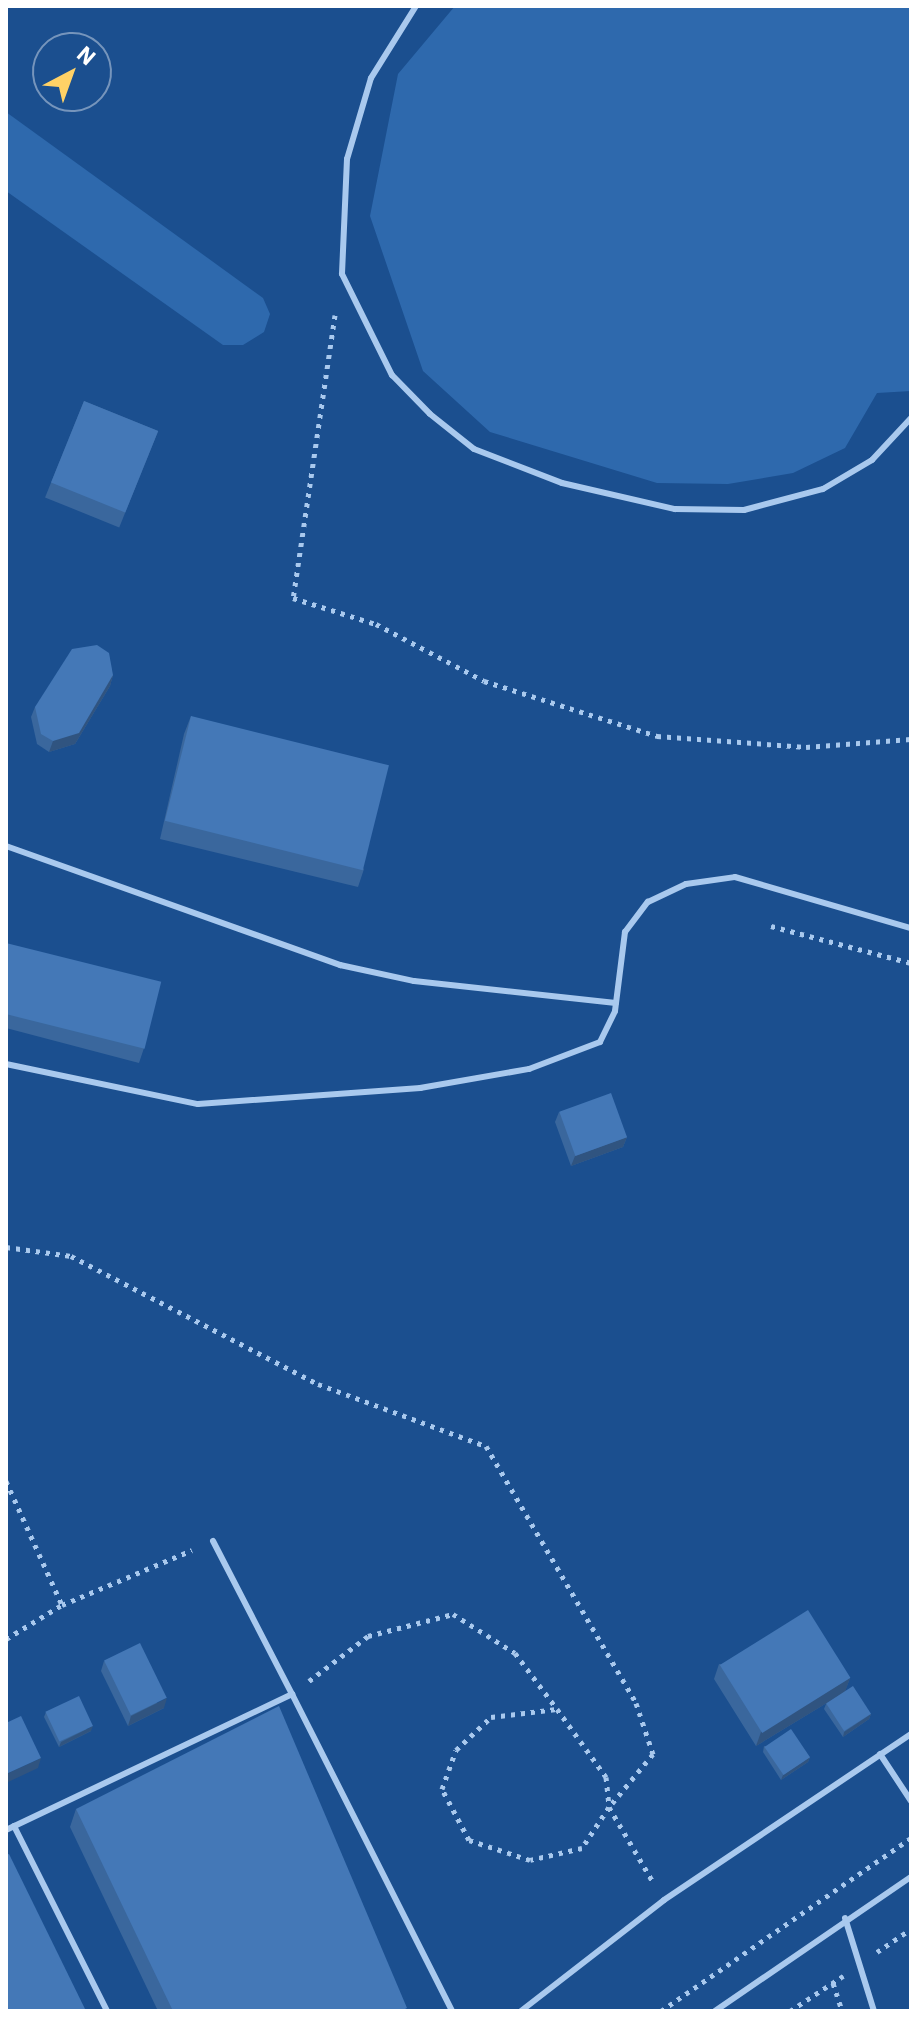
<!DOCTYPE html>
<style>
body{margin:0}
#map{position:relative;width:917px;height:2017px;overflow:hidden;background:#1b4f8f;font-family:"IBM Plex Sans",sans-serif}
div>[style]{position:absolute}
.green>*{inset:0;background:#2e69ad}
.path>*{height:5px;margin-top:-2.5px;transform-origin:0;background:repeating-linear-gradient(90deg,#a9c9ee 0 4px,transparent 0 10px)}
.service>*{height:6px;margin:-3px;padding:0 3px;transform-origin:3px;border-radius:3px;background:#a9c9ee}
.wall>*{inset:0;background:#3a679d;transform-origin:0 0}
.shaded-wall>*{inset:0;background:#305480}
.building>*{inset:0;background:#4478b7;transform-origin:0 0}
span{translate:-50% -50%;white-space:nowrap;text-align:center;line-height:1.15;-webkit-text-stroke:6px #1b4f8f;paint-order:stroke}
.frame{position:absolute;inset:0;border:8px solid #fff;pointer-events:none}
.north{position:absolute;left:32px;top:32px;width:80px;height:80px;box-sizing:border-box;background:#1b4f8f;border:2px solid #7695bc;border-radius:50%;rotate:41deg;font-size:22px;font-weight:700;line-height:32px;text-align:center;color:#fff}
.north::after{content:'';display:block;margin:auto;width:28px;height:36px;background:#ffd166;clip-path:polygon(50% 0,100% 100%,50% 72%,0 100%)}
</style>
<div id="map">
<div class="green">
<div style="clip-path:polygon(455px 6px,911px 6px,911px 391px,877px 393px,845px 448px,793px 473px,728px 484px,657px 483px,490px 432px,423px 371px,370px 216px,398px 74px)"></div>
<div style="clip-path:polygon(6px 112px,263px 298px,270px 314px,264px 332px,243px 345px,223px 345px,6px 191px)"></div>
</div>
<div class="path">
<div style="left:335px;top:315px;width:286px;rotate:98.4deg"></div>
<div style="left:293px;top:598px;width:87px;rotate:17.4deg"></div>
<div style="left:376px;top:624px;width:122px;rotate:27.8deg"></div>
<div style="left:484px;top:681px;width:182px;rotate:17.6deg"></div>
<div style="left:657px;top:736px;width:149px;rotate:4.2deg"></div>
<div style="left:806px;top:747px;width:105px;rotate:-4.4deg"></div>
<div style="left:771px;top:926px;width:145px;rotate:14.8deg"></div>
<div style="left:6px;top:1247px;width:66px;rotate:7.9deg"></div>
<div style="left:71px;top:1256px;width:278px;rotate:27.4deg"></div>
<div style="left:318px;top:1384px;width:179px;rotate:20.3deg"></div>
<div style="left:486px;top:1446px;width:298px;rotate:59.7deg"></div>
<div style="left:636px;top:1703px;width:54px;rotate:71.6deg"></div>
<div style="left:653px;top:1754px;width:69px;rotate:129.7deg"></div>
<div style="left:609px;top:1807px;width:87px;rotate:59.6deg"></div>
<div style="left:6px;top:1481px;width:136px;rotate:65.7deg"></div>
<div style="left:6px;top:1639px;width:66px;rotate:-31.3deg"></div>
<div style="left:62px;top:1605px;width:141px;rotate:-22.9deg"></div>
<div style="left:309px;top:1681px;width:74px;rotate:-37.3deg"></div>
<div style="left:368px;top:1636px;width:88px;rotate:-14.5deg"></div>
<div style="left:453px;top:1614px;width:73px;rotate:32.2deg"></div>
<div style="left:515px;top:1653px;width:70px;rotate:53.1deg"></div>
<div style="left:557px;top:1709px;width:84px;rotate:54.2deg"></div>
<div style="left:606px;top:1777px;width:30px;rotate:84deg"></div>
<div style="left:609px;top:1807px;width:49px;rotate:123.4deg"></div>
<div style="left:582px;top:1848px;width:53px;rotate:167deg"></div>
<div style="left:530px;top:1860px;width:64px;rotate:-161.8deg"></div>
<div style="left:469px;top:1840px;width:58px;rotate:-117.9deg"></div>
<div style="left:442px;top:1789px;width:41px;rotate:-70.3deg"></div>
<div style="left:456px;top:1750px;width:48px;rotate:-43.3deg"></div>
<div style="left:491px;top:1717px;width:66px;rotate:-6.9deg"></div>
<div style="left:877px;top:1952px;width:41px;rotate:-34.1deg"></div>
<div style="left:833px;top:1983px;width:29px;rotate:72deg"></div>
<div style="left:661px;top:2011px;width:304px;rotate:-34.7deg"></div>
<div style="left:790px;top:2011px;width:64px;rotate:-33.4deg"></div>
</div>
<div class="service">
<div style="left:416px;top:6px;width:85px;rotate:122deg"></div>
<div style="left:371px;top:78px;width:84px;rotate:106.5deg"></div>
<div style="left:347px;top:159px;width:115px;rotate:92.5deg"></div>
<div style="left:342px;top:274px;width:113px;rotate:63.7deg"></div>
<div style="left:392px;top:375px;width:54px;rotate:45.7deg"></div>
<div style="left:430px;top:414px;width:56px;rotate:38.5deg"></div>
<div style="left:474px;top:449px;width:94px;rotate:21.1deg"></div>
<div style="left:562px;top:483px;width:116px;rotate:13deg"></div>
<div style="left:675px;top:509px;width:69px;rotate:0.8deg"></div>
<div style="left:744px;top:510px;width:82px;rotate:-14.9deg"></div>
<div style="left:823px;top:489px;width:57px;rotate:-30.6deg"></div>
<div style="left:872px;top:460px;width:57px;rotate:-47.1deg"></div>
<div style="left:6px;top:846px;width:355px;rotate:19.6deg"></div>
<div style="left:340px;top:965px;width:76px;rotate:12.2deg"></div>
<div style="left:414px;top:981px;width:203px;rotate:6.2deg"></div>
<div style="left:6px;top:1064px;width:196px;rotate:11.8deg"></div>
<div style="left:198px;top:1104px;width:223px;rotate:-4.1deg"></div>
<div style="left:420px;top:1088px;width:111px;rotate:-9.9deg"></div>
<div style="left:529px;top:1069px;width:76px;rotate:-20.8deg"></div>
<div style="left:600px;top:1042px;width:34px;rotate:-64deg"></div>
<div style="left:615px;top:1011px;width:80px;rotate:-82.8deg"></div>
<div style="left:625px;top:932px;width:38px;rotate:-53deg"></div>
<div style="left:648px;top:902px;width:42px;rotate:-25.3deg"></div>
<div style="left:686px;top:884px;width:49px;rotate:-8.1deg"></div>
<div style="left:735px;top:877px;width:183px;rotate:16.2deg"></div>
<div style="left:213px;top:1541px;width:172px;rotate:62.7deg"></div>
<div style="left:880px;top:1754px;width:56px;rotate:56.6deg"></div>
<div style="left:14px;top:1826px;width:207px;rotate:63.3deg"></div>
<div style="left:6px;top:1830px;width:317px;rotate:-25.4deg"></div>
<div style="left:292px;top:1694px;width:355px;rotate:63.2deg"></div>
<div style="left:845px;top:1918px;width:97px;rotate:72.7deg"></div>
<div style="left:521px;top:2011px;width:181px;rotate:-37.8deg"></div>
<div style="left:664px;top:1900px;width:298px;rotate:-33.9deg"></div>
<div style="left:715px;top:2011px;width:237px;rotate:-34.4deg"></div>
</div>
<div class="wall">
<div style="left:84px;top:401px;width:80px;height:104px;rotate:22deg"></div>
<div style="clip-path:polygon(113px 675px,110px 686px,75px 744px,49px 752px,37px 744px,31px 717px,35px 707px)"></div>
<div style="clip-path:polygon(191px 716px,364px 869px,358px 887px,160px 839px,184px 734px)"></div>
<div style="clip-path:polygon(6px 943px,144px 1048px,139px 1063px,6px 1028px)"></div>
<div style="clip-path:polygon(559px 1112px,627px 1137px,623px 1147px,571px 1166px,555px 1122px)"></div>
<div style="clip-path:polygon(104px 1661px,164px 1708px,128px 1726px,101px 1671px)"></div>
<div style="clip-path:polygon(719px 1664px,850px 1678px,845px 1691px,871px 1714px,869px 1719px,843px 1737px,824px 1709px,826px 1704px,835px 1698px,756px 1746px,714px 1679px)"></div>
<div style="clip-path:polygon(46px 1712px,91px 1731px,59px 1747px,44px 1717px)"></div>
<div style="clip-path:polygon(764px 1746px,810px 1757px,808px 1762px,781px 1780px,763px 1752px)"></div>
<div style="clip-path:polygon(76px 1809px,406px 2011px,158px 2011px,70px 1827px)"></div>
</div>
<div class="shaded-wall">
<div style="clip-path:polygon(113px 675px,110px 686px,75px 744px,49px 752px,53px 741px)"></div>
<div style="clip-path:polygon(627px 1137px,623px 1147px,571px 1166px,575px 1156px)"></div>
<div style="clip-path:polygon(850px 1678px,845px 1692px,756px 1746px,761px 1732px)"></div>
<div style="clip-path:polygon(167px 1698px,164px 1708px,128px 1726px,131px 1716px)"></div>
<div style="clip-path:polygon(871px 1714px,869px 1719px,843px 1737px,844px 1732px)"></div>
<div style="clip-path:polygon(93px 1726px,91px 1731px,59px 1747px,61px 1742px)"></div>
<div style="clip-path:polygon(810px 1757px,808px 1762px,781px 1780px,783px 1775px)"></div>
<div style="clip-path:polygon(41px 1758px,38px 1768px,6px 1783px,6px 1774px)"></div>
</div>
<div class="building">
<div style="left:84px;top:401px;width:80px;height:88px;rotate:22deg"></div>
<div style="clip-path:polygon(97px 645px,109px 653px,113px 675px,79px 733px,53px 741px,41px 734px,35px 707px,72px 649px)"></div>
<div style="left:191px;top:716px;width:204px;height:108px;rotate:14deg"></div>
<div style="left:6px;top:943px;width:160px;height:69px;rotate:14deg"></div>
<div style="left:611px;top:1093px;width:47px;height:55px;rotate:70deg"></div>
<div style="left:808px;top:1610px;width:80px;height:104px;rotate:58deg"></div>
<div style="left:140px;top:1643px;width:61px;height:40px;rotate:64deg"></div>
<div style="left:853px;top:1686px;width:33px;height:32px;rotate:57deg"></div>
<div style="left:79px;top:1696px;width:33px;height:37px;rotate:65deg"></div>
<div style="clip-path:polygon(279px 1706px,407px 2008px,401px 2011px,173px 2011px,76px 1809px)"></div>
<div style="clip-path:polygon(21px 1716px,41px 1758px,6px 1774px,6px 1723px)"></div>
<div style="left:791px;top:1729px;width:34px;height:32px;rotate:56deg"></div>
<div style="clip-path:polygon(9px 1854px,86px 2011px,6px 2011px,6px 1855px)"></div>
</div>
<div class="frame"></div>
<div class="north">N</div>
</div>
